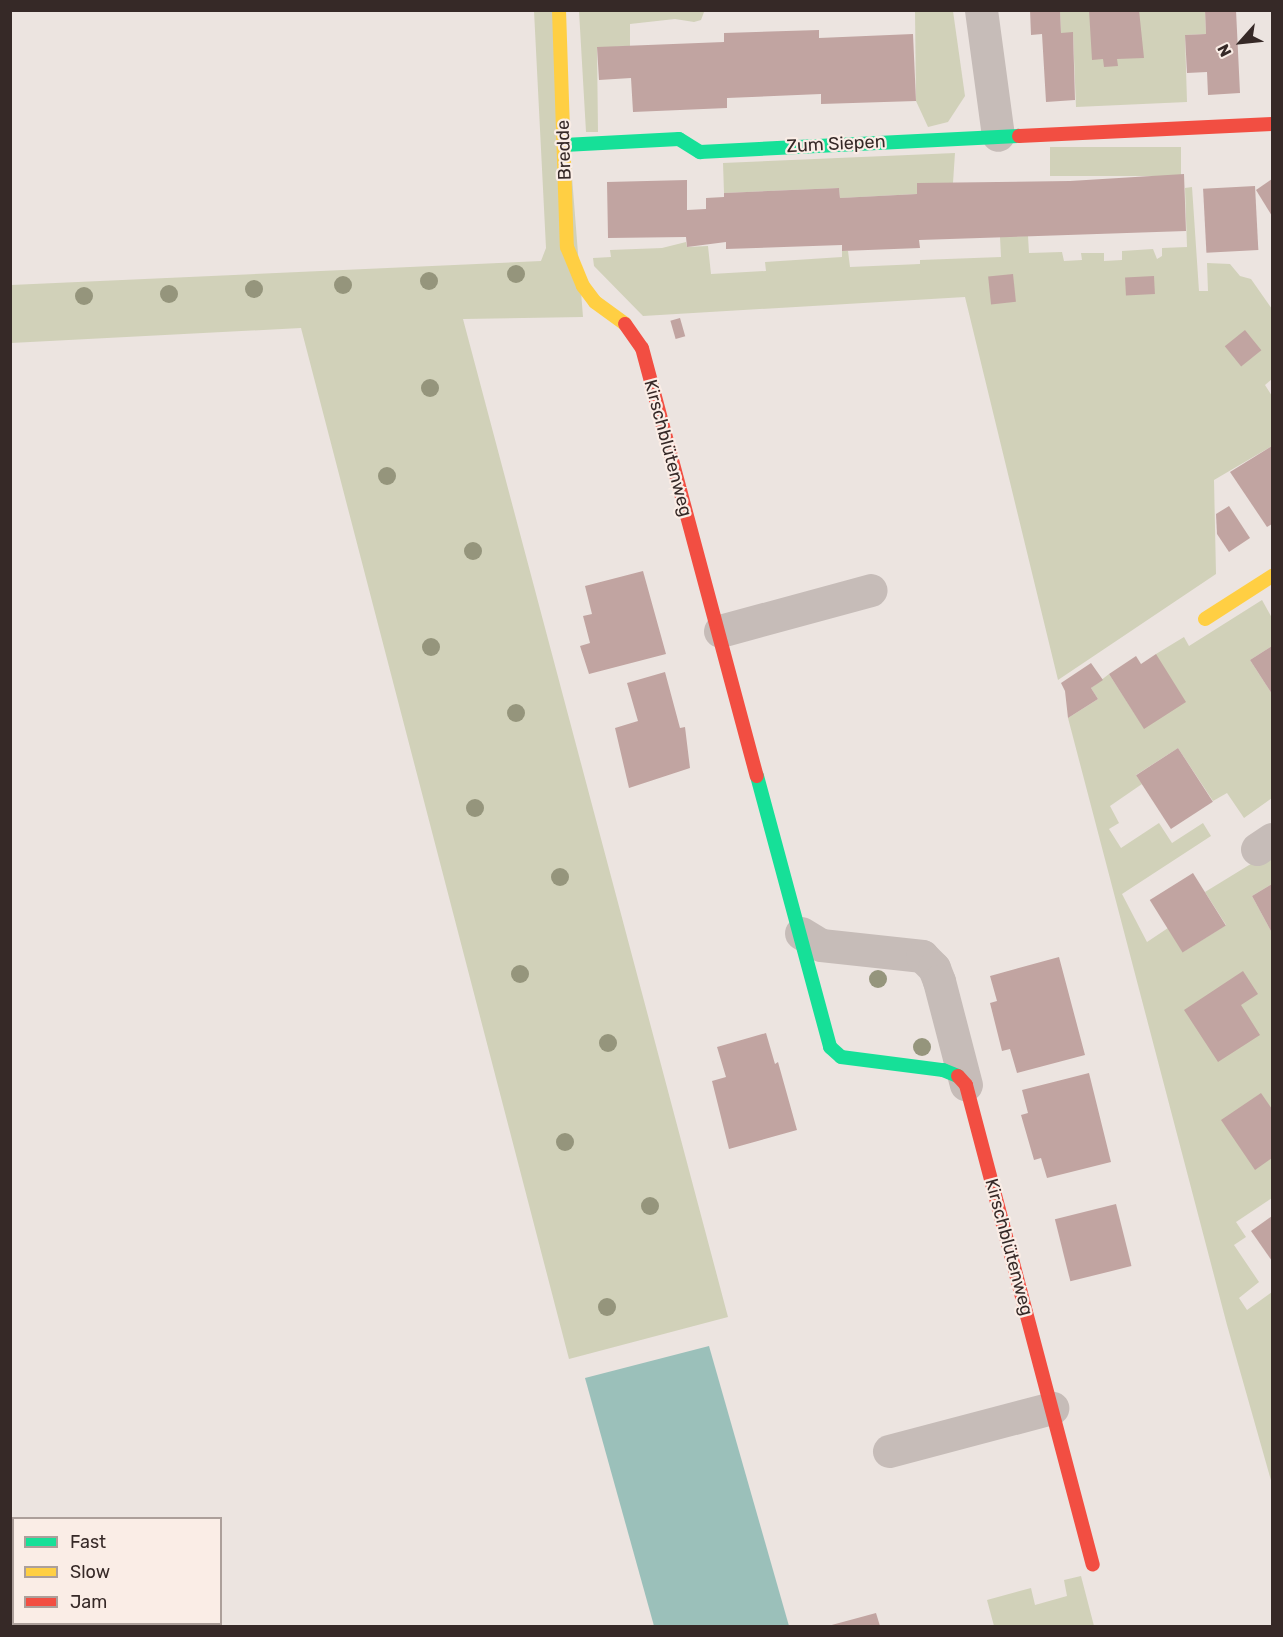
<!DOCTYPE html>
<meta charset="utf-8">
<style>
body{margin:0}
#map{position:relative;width:1283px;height:1637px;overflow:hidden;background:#ece4e0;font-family:Rubik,sans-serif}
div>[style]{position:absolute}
.green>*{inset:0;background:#d1d1b9;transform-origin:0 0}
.water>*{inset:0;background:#9bc0ba}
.building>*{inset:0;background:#c1a4a1;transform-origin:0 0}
.street>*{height:33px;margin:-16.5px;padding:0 16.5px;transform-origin:16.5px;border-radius:16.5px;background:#c6bcb8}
.fast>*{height:14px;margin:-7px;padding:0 7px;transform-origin:7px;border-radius:7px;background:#16e098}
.slow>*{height:14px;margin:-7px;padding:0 7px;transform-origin:7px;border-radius:7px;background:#ffcf43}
.jam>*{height:14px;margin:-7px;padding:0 7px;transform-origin:7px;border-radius:7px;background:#f24e42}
.trees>*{width:18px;height:18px;margin:-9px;border-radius:50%;background:#95957c}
span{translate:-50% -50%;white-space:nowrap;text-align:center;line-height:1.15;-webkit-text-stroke:4.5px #faede6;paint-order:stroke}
.street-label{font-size:18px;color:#362927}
.frame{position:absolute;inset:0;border:12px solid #362927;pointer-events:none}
.legend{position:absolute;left:12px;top:1517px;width:210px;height:108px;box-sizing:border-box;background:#faede6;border:2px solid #ac9f9a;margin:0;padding:8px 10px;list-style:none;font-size:18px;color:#362927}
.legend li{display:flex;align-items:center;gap:12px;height:30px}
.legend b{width:30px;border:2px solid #ac9f9a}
.north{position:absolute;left:1211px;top:12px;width:60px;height:60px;-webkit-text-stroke:4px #faede6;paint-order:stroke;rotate:243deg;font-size:16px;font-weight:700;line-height:24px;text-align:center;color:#362927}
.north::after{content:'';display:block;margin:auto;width:21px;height:27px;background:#362927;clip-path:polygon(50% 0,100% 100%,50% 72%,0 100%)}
</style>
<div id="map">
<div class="green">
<div style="clip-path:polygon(534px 11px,559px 11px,583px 317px,463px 319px,728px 1317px,569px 1359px,301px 328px,11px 343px,11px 285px,541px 261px,546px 248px)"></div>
<div style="clip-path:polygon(579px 11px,754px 10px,754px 11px,704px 12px,701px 20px,694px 22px,675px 19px,630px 24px,630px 46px,597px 48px,598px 132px,586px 132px)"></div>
<div style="clip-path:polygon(915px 11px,953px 11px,965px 96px,948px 122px,928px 127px,916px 101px)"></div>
<div style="clip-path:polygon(1060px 11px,1205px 11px,1206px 34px,1185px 35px,1187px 102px,1076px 107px,1073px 33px,1061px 33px)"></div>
<div style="left:1181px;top:147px;width:29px;height:131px;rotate:90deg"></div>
<div style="clip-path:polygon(955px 153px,953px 183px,917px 184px,917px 194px,840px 198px,839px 188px,724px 193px,723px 163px)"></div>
<div style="clip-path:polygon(1192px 187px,1199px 291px,1208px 291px,1207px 263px,1230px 264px,1240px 276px,1251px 279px,1272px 309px,1272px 379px,1265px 385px,1272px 396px,1272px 446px,1214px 480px,1216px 574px,1058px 680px,965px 297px,643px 316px,594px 266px,593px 258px,611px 257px,610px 250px,662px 248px,686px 242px,687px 247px,708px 246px,711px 274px,766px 271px,765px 262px,842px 257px,842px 251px,848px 251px,850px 267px,920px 264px,920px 260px,1001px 257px,1000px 237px,1028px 236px,1029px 253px,1062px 252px,1064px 261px,1082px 260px,1081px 253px,1104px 253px,1104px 261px,1122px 260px,1122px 251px,1153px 249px,1157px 259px,1162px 256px,1162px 248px,1187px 247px,1185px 188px)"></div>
<div style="clip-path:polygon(1262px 600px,1272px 618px,1272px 646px,1250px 660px,1272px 694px,1272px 798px,1244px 818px,1227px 793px,1213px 801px,1178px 748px,1136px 775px,1142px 784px,1110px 806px,1119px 823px,1109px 829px,1121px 848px,1159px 823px,1172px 843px,1203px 823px,1211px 836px,1122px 894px,1147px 942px,1168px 928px,1183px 952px,1226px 925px,1205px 892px,1272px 851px,1272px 884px,1252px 896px,1272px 933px,1272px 1198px,1236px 1222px,1246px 1237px,1234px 1245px,1259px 1282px,1239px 1298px,1247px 1310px,1272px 1292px,1272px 1484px,1227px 1325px,1068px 718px,1098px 699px,1091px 688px,1109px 674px,1144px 728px,1156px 654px,1184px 637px,1189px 646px)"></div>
<div style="clip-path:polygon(1081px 1576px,1094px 1626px,994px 1626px,987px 1600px,1031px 1588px,1035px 1605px,1067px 1596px,1064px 1580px)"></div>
</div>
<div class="water">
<div style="clip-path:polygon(709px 1346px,789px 1626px,654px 1626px,585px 1378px)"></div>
</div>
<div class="building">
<div style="clip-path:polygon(1030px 10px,1060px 10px,1061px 33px,1073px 32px,1075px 100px,1046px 102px,1042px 34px,1031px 35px)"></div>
<div style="clip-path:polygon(1089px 10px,1139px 10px,1144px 58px,1117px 59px,1118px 66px,1104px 67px,1103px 59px,1092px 60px)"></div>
<div style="clip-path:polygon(1205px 10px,1236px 10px,1240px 93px,1208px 95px,1207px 72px,1187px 73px,1185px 35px,1206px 34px)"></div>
<div style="clip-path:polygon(819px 30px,819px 38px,913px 34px,916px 101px,821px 104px,821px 94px,727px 98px,727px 108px,633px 112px,631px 78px,599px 80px,597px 47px,724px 42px,724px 33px)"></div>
<div style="clip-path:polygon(1184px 174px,1186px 231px,919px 240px,920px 248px,842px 251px,842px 245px,726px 249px,726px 242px,687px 247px,686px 237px,608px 238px,607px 182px,687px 180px,687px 210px,706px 209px,706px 198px,724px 197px,724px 193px,839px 188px,840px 198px,917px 194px,917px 183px,1070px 181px)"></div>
<div style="clip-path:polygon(1272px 179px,1272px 216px,1256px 190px)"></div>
<div style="left:1255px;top:186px;width:64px;height:52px;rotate:87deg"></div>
<div style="left:1013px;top:274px;width:28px;height:25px;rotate:84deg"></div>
<div style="left:1154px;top:276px;width:18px;height:29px;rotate:87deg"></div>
<div style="left:680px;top:318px;width:19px;height:10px;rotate:74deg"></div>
<div style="left:1245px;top:330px;width:26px;height:26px;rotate:51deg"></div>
<div style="clip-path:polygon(1272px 446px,1272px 524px,1267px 527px,1230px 472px)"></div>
<div style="clip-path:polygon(1229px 506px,1250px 538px,1229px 552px,1217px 534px,1216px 514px)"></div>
<div style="clip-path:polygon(643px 571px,666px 654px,589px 674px,580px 646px,590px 643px,583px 616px,592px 614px,585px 586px)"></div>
<div style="clip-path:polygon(1272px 646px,1272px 694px,1250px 660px)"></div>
<div style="clip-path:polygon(1156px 654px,1186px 702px,1144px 729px,1109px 674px,1136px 656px,1141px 664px)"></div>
<div style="clip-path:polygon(1091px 663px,1103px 680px,1091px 688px,1098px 699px,1068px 718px,1065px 691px,1061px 683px)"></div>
<div style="clip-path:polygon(665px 672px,680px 728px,685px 727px,690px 768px,629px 788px,615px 728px,638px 721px,627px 683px)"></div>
<div style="left:1178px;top:748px;width:64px;height:50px;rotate:57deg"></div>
<div style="left:1193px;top:873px;width:62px;height:51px;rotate:58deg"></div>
<div style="clip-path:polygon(1272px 884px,1272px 933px,1252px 896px)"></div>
<div style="clip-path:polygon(1059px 957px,1085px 1055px,1017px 1073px,1010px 1049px,1002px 1051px,990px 1003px,997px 1001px,990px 976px)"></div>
<div style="clip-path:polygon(1243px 971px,1258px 994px,1241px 1005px,1260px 1035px,1218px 1062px,1184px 1010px)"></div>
<div style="clip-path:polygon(766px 1033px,775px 1064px,778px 1062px,797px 1130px,729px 1149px,712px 1081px,726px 1077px,717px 1047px)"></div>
<div style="clip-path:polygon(1089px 1073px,1111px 1162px,1047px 1178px,1041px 1158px,1034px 1160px,1021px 1115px,1028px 1113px,1022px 1090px)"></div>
<div style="clip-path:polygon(1261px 1093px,1272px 1109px,1272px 1158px,1255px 1170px,1221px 1120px)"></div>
<div style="left:1116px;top:1204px;width:64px;height:63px;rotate:76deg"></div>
<div style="clip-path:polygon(1272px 1216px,1272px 1261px,1251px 1231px)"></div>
<div style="clip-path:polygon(876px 1613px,880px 1626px,828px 1626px)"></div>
</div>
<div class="street">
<div style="left:981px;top:10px;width:126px;rotate:82.3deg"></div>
<div style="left:720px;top:631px;width:156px;rotate:-15.2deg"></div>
<div style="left:1257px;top:849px;width:18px;rotate:-34deg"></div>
<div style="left:801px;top:933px;width:23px;rotate:31deg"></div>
<div style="left:821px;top:945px;width:102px;rotate:6.2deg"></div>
<div style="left:922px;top:956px;width:17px;rotate:45deg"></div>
<div style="left:934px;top:968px;width:14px;rotate:69deg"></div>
<div style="left:939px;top:981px;width:107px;rotate:75.4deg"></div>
<div style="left:889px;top:1451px;width:169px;rotate:-14.8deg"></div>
</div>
<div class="fast">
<div style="left:564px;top:145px;width:115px;rotate:-3deg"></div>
<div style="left:679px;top:139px;width:25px;rotate:32deg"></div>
<div style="left:700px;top:152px;width:319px;rotate:-2.9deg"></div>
<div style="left:757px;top:776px;width:281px;rotate:74.9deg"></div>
<div style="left:830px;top:1047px;width:15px;rotate:42deg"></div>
<div style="left:841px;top:1057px;width:103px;rotate:7.3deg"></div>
<div style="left:943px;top:1070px;width:16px;rotate:22deg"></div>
</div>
<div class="slow">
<div style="left:559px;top:10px;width:237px;rotate:88.1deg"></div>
<div style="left:567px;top:247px;width:42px;rotate:67.7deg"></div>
<div style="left:583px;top:286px;width:20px;rotate:53deg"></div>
<div style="left:595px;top:302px;width:37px;rotate:36deg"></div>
<div style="left:1205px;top:619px;width:80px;rotate:-32.7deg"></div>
</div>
<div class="jam">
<div style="left:1019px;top:136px;width:253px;rotate:-2.7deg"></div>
<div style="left:625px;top:324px;width:29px;rotate:55deg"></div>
<div style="left:642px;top:348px;width:443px;rotate:75deg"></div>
<div style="left:958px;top:1076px;width:12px;rotate:48deg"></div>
<div style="left:966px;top:1085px;width:496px;rotate:75.2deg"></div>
</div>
<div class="trees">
<div style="left:516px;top:274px"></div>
<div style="left:429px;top:281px"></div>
<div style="left:343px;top:285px"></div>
<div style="left:254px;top:289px"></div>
<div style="left:169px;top:294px"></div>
<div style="left:84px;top:296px"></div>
<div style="left:430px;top:388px"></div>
<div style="left:387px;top:476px"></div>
<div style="left:473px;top:551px"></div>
<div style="left:431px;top:647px"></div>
<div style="left:516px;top:713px"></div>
<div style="left:475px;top:808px"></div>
<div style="left:560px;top:877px"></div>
<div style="left:520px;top:974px"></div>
<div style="left:878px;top:979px"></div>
<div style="left:608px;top:1043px"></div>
<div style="left:922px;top:1047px"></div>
<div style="left:565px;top:1142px"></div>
<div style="left:650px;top:1206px"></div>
<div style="left:607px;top:1307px"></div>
</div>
<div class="street-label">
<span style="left:836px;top:144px;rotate:-3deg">Zum Siepen</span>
<span style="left:564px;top:150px;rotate:-92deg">Bredde</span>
<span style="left:668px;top:448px;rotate:75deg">Kirschblütenweg</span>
<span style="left:1009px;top:1247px;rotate:75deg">Kirschblütenweg</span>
</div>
<div class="frame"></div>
<ul class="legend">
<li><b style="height:8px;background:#16e098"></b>Fast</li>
<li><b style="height:8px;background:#ffcf43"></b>Slow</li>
<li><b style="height:8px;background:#f24e42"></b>Jam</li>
</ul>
<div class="north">N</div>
</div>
